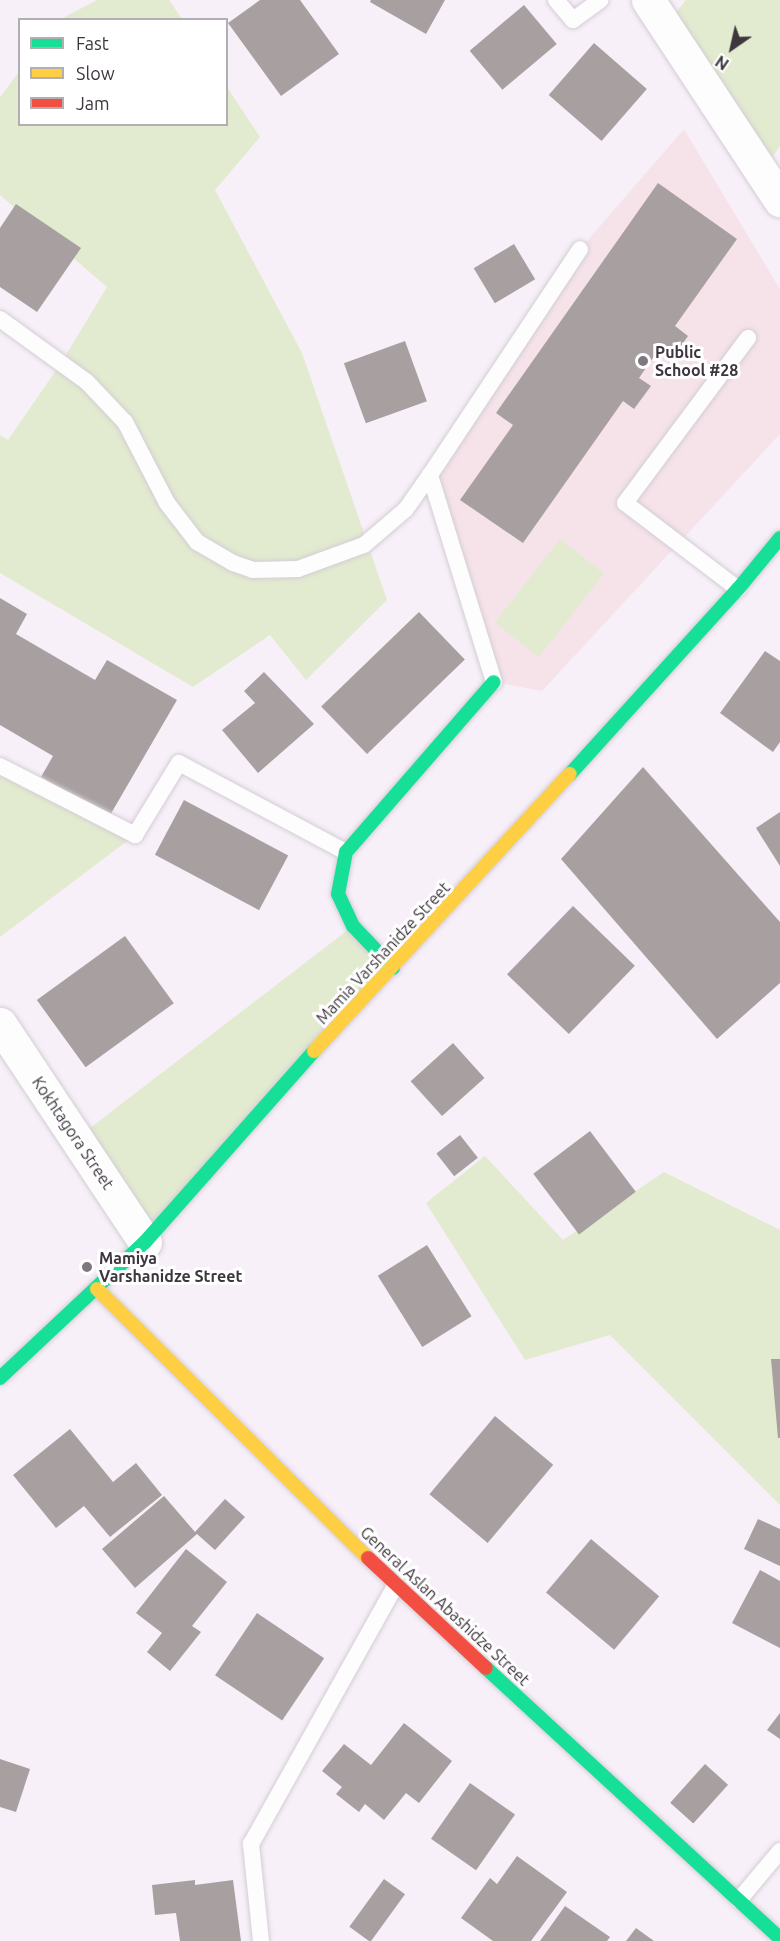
<!DOCTYPE html>
<style>
body{margin:0}
#map{position:relative;width:780px;height:1941px;overflow:hidden;background:#f8f0f9;font-family:Ubuntu,sans-serif}
div>[style]{position:absolute}
.education>*{inset:0;background:#f6e3ea}
.green>*{inset:0;background:#e2ebcf;transform-origin:0 0}
.building>*{inset:0;background:#a79fa0;transform-origin:0 0}
.roads{filter:drop-shadow(0 0 2px #d4cdd5) drop-shadow(0 0 2px #d4cdd5)}
.lane>*{height:16px;margin:-8px;padding:0 8px;transform-origin:8px;border-radius:8px;background:#fefdfe}
.street>*{height:33px;margin:-16.5px;padding:0 16.5px;transform-origin:16.5px;border-radius:16.5px;background:#fefdfe}
.fast>*{height:14px;margin:-7px;padding:0 7px;transform-origin:7px;border-radius:7px;background:#16e098}
.slow>*{height:14px;margin:-7px;padding:0 7px;transform-origin:7px;border-radius:7px;background:#ffcf43}
.jam>*{height:14px;margin:-7px;padding:0 7px;transform-origin:7px;border-radius:7px;background:#f24e42}
.dots>*{width:16px;height:16px;translate:-50% -50%;box-sizing:border-box;border:3px solid #fff;border-radius:50%}
span{translate:-50% -50%;white-space:nowrap;text-align:center;line-height:1.15;-webkit-text-stroke:6px #fff;paint-order:stroke}
.poi-label{font-size:16px;color:#3d363e;font-weight:700}
.left{translate:0 -50%;text-align:left}
.street-label{font-size:16px;color:#3d363e}
.legend{position:absolute;left:18px;top:18px;width:210px;height:108px;box-sizing:border-box;background:#fff;border:2px solid #b1afb2;margin:0;padding:8px 10px;list-style:none;font-size:18px;color:#3d363e}
.legend li{display:flex;align-items:center;gap:12px;height:30px}
.legend b{width:30px;border:2px solid #b1afb2}
.north{position:absolute;left:702px;top:18px;width:60px;height:60px;-webkit-text-stroke:4px #fff;paint-order:stroke;rotate:214deg;font-size:16px;font-weight:700;line-height:24px;text-align:center;color:#3d363e}
.north::after{content:'';display:block;margin:auto;width:21px;height:27px;background:#3d363e;clip-path:polygon(50% 0,100% 100%,50% 72%,0 100%)}
</style>
<div id="map">
<div class="education">
<div style="clip-path:polygon(684px 129px,780px 289px,780px 434px,542px 691px,494px 682px,430px 475px,580px 249px)"></div>
</div>
<div class="green">
<div style="clip-path:polygon(97px 0,169px 0,182px 19px,61px 19px)"></div>
<div style="clip-path:polygon(686px 0,780px 0,780px 146px,762px 172px,665px 26px)"></div>
<div style="clip-path:polygon(19px 72px,20px 124px,226px 124px,227px 87px,260px 137px,215px 190px,302px 353px,387px 600px,306px 680px,270px 635px,193px 687px,0 573px,0 435px,8px 440px,61px 363px,107px 287px,0 195px,0 97px)"></div>
<div style="left:560px;top:539px;width:56px;height:106px;rotate:38deg"></div>
<div style="clip-path:polygon(0 766px,135px 835px,0 937px)"></div>
<div style="clip-path:polygon(353px 926px,393px 968px,145px 1242px,77px 1138px)"></div>
<div style="clip-path:polygon(485px 1156px,563px 1240px,664px 1172px,780px 1230px,780px 1505px,610px 1335px,525px 1360px,426px 1203px)"></div>
</div>
<div class="building">
<div style="clip-path:polygon(260px 0,300px 0,339px 54px,281px 96px,228px 23px)"></div>
<div style="clip-path:polygon(371px 0,445px 0,426px 34px,370px 2px)"></div>
<div style="left:524px;top:5px;width:51px;height:71px;rotate:50deg"></div>
<div style="left:594px;top:43px;width:70px;height:69px;rotate:41deg"></div>
<div style="clip-path:polygon(658px 183px,737px 239px,675px 326px,688px 336px,674px 356px,661px 346px,639px 378px,651px 386px,634px 409px,623px 401px,523px 543px,460px 500px,513px 425px,496px 413px)"></div>
<div style="clip-path:polygon(16px 204px,81px 248px,37px 312px,0 287px,0 228px)"></div>
<div style="left:514px;top:244px;width:41px;height:47px;rotate:59deg"></div>
<div style="left:405px;top:341px;width:64px;height:65px;rotate:70deg"></div>
<div style="clip-path:polygon(0 598px,27px 614px,16px 634px,95px 680px,107px 660px,177px 700px,109px 817px,41px 777px,53px 756px,0 725px)"></div>
<div style="left:419px;top:612px;width:66px;height:136px;rotate:46deg"></div>
<div style="clip-path:polygon(765px 651px,780px 661px,780px 742px,773px 752px,720px 713px)"></div>
<div style="clip-path:polygon(264px 672px,314px 724px,258px 773px,222px 730px,255px 703px,244px 691px)"></div>
<div style="clip-path:polygon(643px 767px,780px 922px,780px 983px,717px 1039px,561px 859px)"></div>
<div style="left:184px;top:800px;width:118px;height:62px;rotate:28deg"></div>
<div style="clip-path:polygon(780px 812px,780px 866px,756px 828px)"></div>
<div style="left:573px;top:906px;width:86px;height:95px;rotate:44deg"></div>
<div style="left:125px;top:936px;width:83px;height:109px;rotate:54deg"></div>
<div style="left:453px;top:1043px;width:47px;height:57px;rotate:48deg"></div>
<div style="left:590px;top:1131px;width:76px;height:71px;rotate:53deg"></div>
<div style="left:460px;top:1135px;width:29px;height:30px;rotate:52deg"></div>
<div style="left:427px;top:1245px;width:84px;height:58px;rotate:58deg"></div>
<div style="clip-path:polygon(771px 1359px,780px 1359px,780px 1438px,778px 1438px)"></div>
<div style="left:495px;top:1416px;width:76px;height:102px;rotate:40deg"></div>
<div style="clip-path:polygon(70px 1429px,113px 1482px,136px 1463px,162px 1495px,110px 1537px,84px 1506px,56px 1528px,13px 1475px)"></div>
<div style="clip-path:polygon(164px 1496px,195px 1532px,225px 1499px,245px 1517px,215px 1550px,197px 1534px,135px 1588px,102px 1549px)"></div>
<div style="clip-path:polygon(758px 1519px,780px 1529px,780px 1566px,744px 1549px)"></div>
<div style="left:591px;top:1539px;width:89px;height:70px;rotate:40deg"></div>
<div style="clip-path:polygon(186px 1549px,227px 1582px,192px 1626px,201px 1632px,170px 1671px,147px 1652px,162px 1633px,136px 1613px)"></div>
<div style="clip-path:polygon(760px 1570px,780px 1581px,780px 1648px,732px 1623px)"></div>
<div style="left:257px;top:1613px;width:81px;height:75px;rotate:34deg"></div>
<div style="clip-path:polygon(780px 1713px,780px 1739px,767px 1730px)"></div>
<div style="clip-path:polygon(404px 1723px,452px 1761px,419px 1803px,406px 1793px,384px 1820px,365px 1804px,359px 1812px,336px 1794px,342px 1787px,322px 1771px,344px 1744px,371px 1765px)"></div>
<div style="clip-path:polygon(0 1759px,30px 1769px,16px 1812px,0 1807px)"></div>
<div style="left:705px;top:1764px;width:31px;height:52px;rotate:42deg"></div>
<div style="left:470px;top:1783px;width:55px;height:68px;rotate:35deg"></div>
<div style="clip-path:polygon(517px 1856px,567px 1892px,531px 1941px,493px 1941px,461px 1918px,490px 1878px,497px 1884px)"></div>
<div style="left:384px;top:1879px;width:26px;height:59px;rotate:36deg"></div>
<div style="clip-path:polygon(195px 1880px,195px 1885px,233px 1880px,241px 1941px,180px 1941px,176px 1913px,155px 1915px,152px 1885px)"></div>
<div style="clip-path:polygon(565px 1906px,610px 1937px,607px 1941px,540px 1941px)"></div>
<div style="clip-path:polygon(636px 1928px,654px 1941px,626px 1941px)"></div>
</div>
<div class="roads">
<div class="lane">
<div style="left:556px;top:0;width:26px;rotate:50deg"></div>
<div style="left:573px;top:20px;width:34px;rotate:-36deg"></div>
<div style="left:0;top:319px;width:107px;rotate:35.9deg"></div>
<div style="left:87px;top:382px;width:55px;rotate:46.5deg"></div>
<div style="left:125px;top:422px;width:91px;rotate:62.6deg"></div>
<div style="left:167px;top:503px;width:49px;rotate:52.4deg"></div>
<div style="left:197px;top:542px;width:42px;rotate:30.3deg"></div>
<div style="left:233px;top:563px;width:21px;rotate:19deg"></div>
<div style="left:253px;top:570px;width:45px;rotate:-1.3deg"></div>
<div style="left:298px;top:569px;width:70px;rotate:-20deg"></div>
<div style="left:364px;top:545px;width:55px;rotate:-40.6deg"></div>
<div style="left:406px;top:509px;width:42px;rotate:-54.8deg"></div>
<div style="left:738px;top:589px;width:142px;rotate:-142.7deg"></div>
<div style="left:625px;top:503px;width:206px;rotate:-53.3deg"></div>
<div style="left:494px;top:682px;width:217px;rotate:-107.2deg"></div>
<div style="left:430px;top:475px;width:271px;rotate:-56.4deg"></div>
<div style="left:0;top:766px;width:152px;rotate:27.1deg"></div>
<div style="left:135px;top:835px;width:84px;rotate:-58.6deg"></div>
<div style="left:179px;top:763px;width:189px;rotate:28.1deg"></div>
<div style="left:739px;top:1900px;width:64px;rotate:-50.1deg"></div>
<div style="left:261px;top:1941px;width:98px;rotate:-95.9deg"></div>
<div style="left:251px;top:1844px;width:297px;rotate:-60.8deg"></div>
</div>
<div class="street">
<div style="left:648px;top:0;width:240px;rotate:56.6deg"></div>
<div style="left:0;top:1024px;width:262px;rotate:56.4deg"></div>
</div>
<div class="fast">
<div style="left:570px;top:774px;width:250px;rotate:-47.8deg"></div>
<div style="left:738px;top:589px;width:66px;rotate:-50.5deg"></div>
<div style="left:393px;top:968px;width:58px;rotate:-133.6deg"></div>
<div style="left:353px;top:926px;width:35px;rotate:-115deg"></div>
<div style="left:338px;top:894px;width:43px;rotate:-79.2deg"></div>
<div style="left:346px;top:852px;width:225px;rotate:-49deg"></div>
<div style="left:0;top:1378px;width:199px;rotate:-43.2deg"></div>
<div style="left:145px;top:1242px;width:255px;rotate:-48.5deg"></div>
<div style="left:486px;top:1668px;width:399px;rotate:42.6deg"></div>
</div>
<div class="slow">
<div style="left:314px;top:1051px;width:377px;rotate:-47.3deg"></div>
<div style="left:97px;top:1289px;width:382px;rotate:44.8deg"></div>
</div>
<div class="jam">
<div style="left:368px;top:1558px;width:161px;rotate:43deg"></div>
</div>
</div>
<div class="dots">
<div style="left:643px;top:361px;background:#7e777f"></div>
<div style="left:87px;top:1267px;background:#7e777f"></div>
</div>
<div class="poi-label">
<span class="left" style="left:655px;top:361px">Public<br>School #28</span>
<span class="left" style="left:99px;top:1267px">Mamiya<br>Varshanidze Street</span>
</div>
<div class="street-label">
<span style="left:383px;top:953px;rotate:-47deg">Mamia Varshanidze Street</span>
<span style="left:73px;top:1133px;rotate:56deg">Kokhtagora Street</span>
<span style="left:445px;top:1606px;rotate:43deg">General Aslan Abashidze Street</span>
</div>
<ul class="legend">
<li><b style="height:8px;background:#16e098"></b>Fast</li>
<li><b style="height:8px;background:#ffcf43"></b>Slow</li>
<li><b style="height:8px;background:#f24e42"></b>Jam</li>
</ul>
<div class="north">N</div>
</div>
